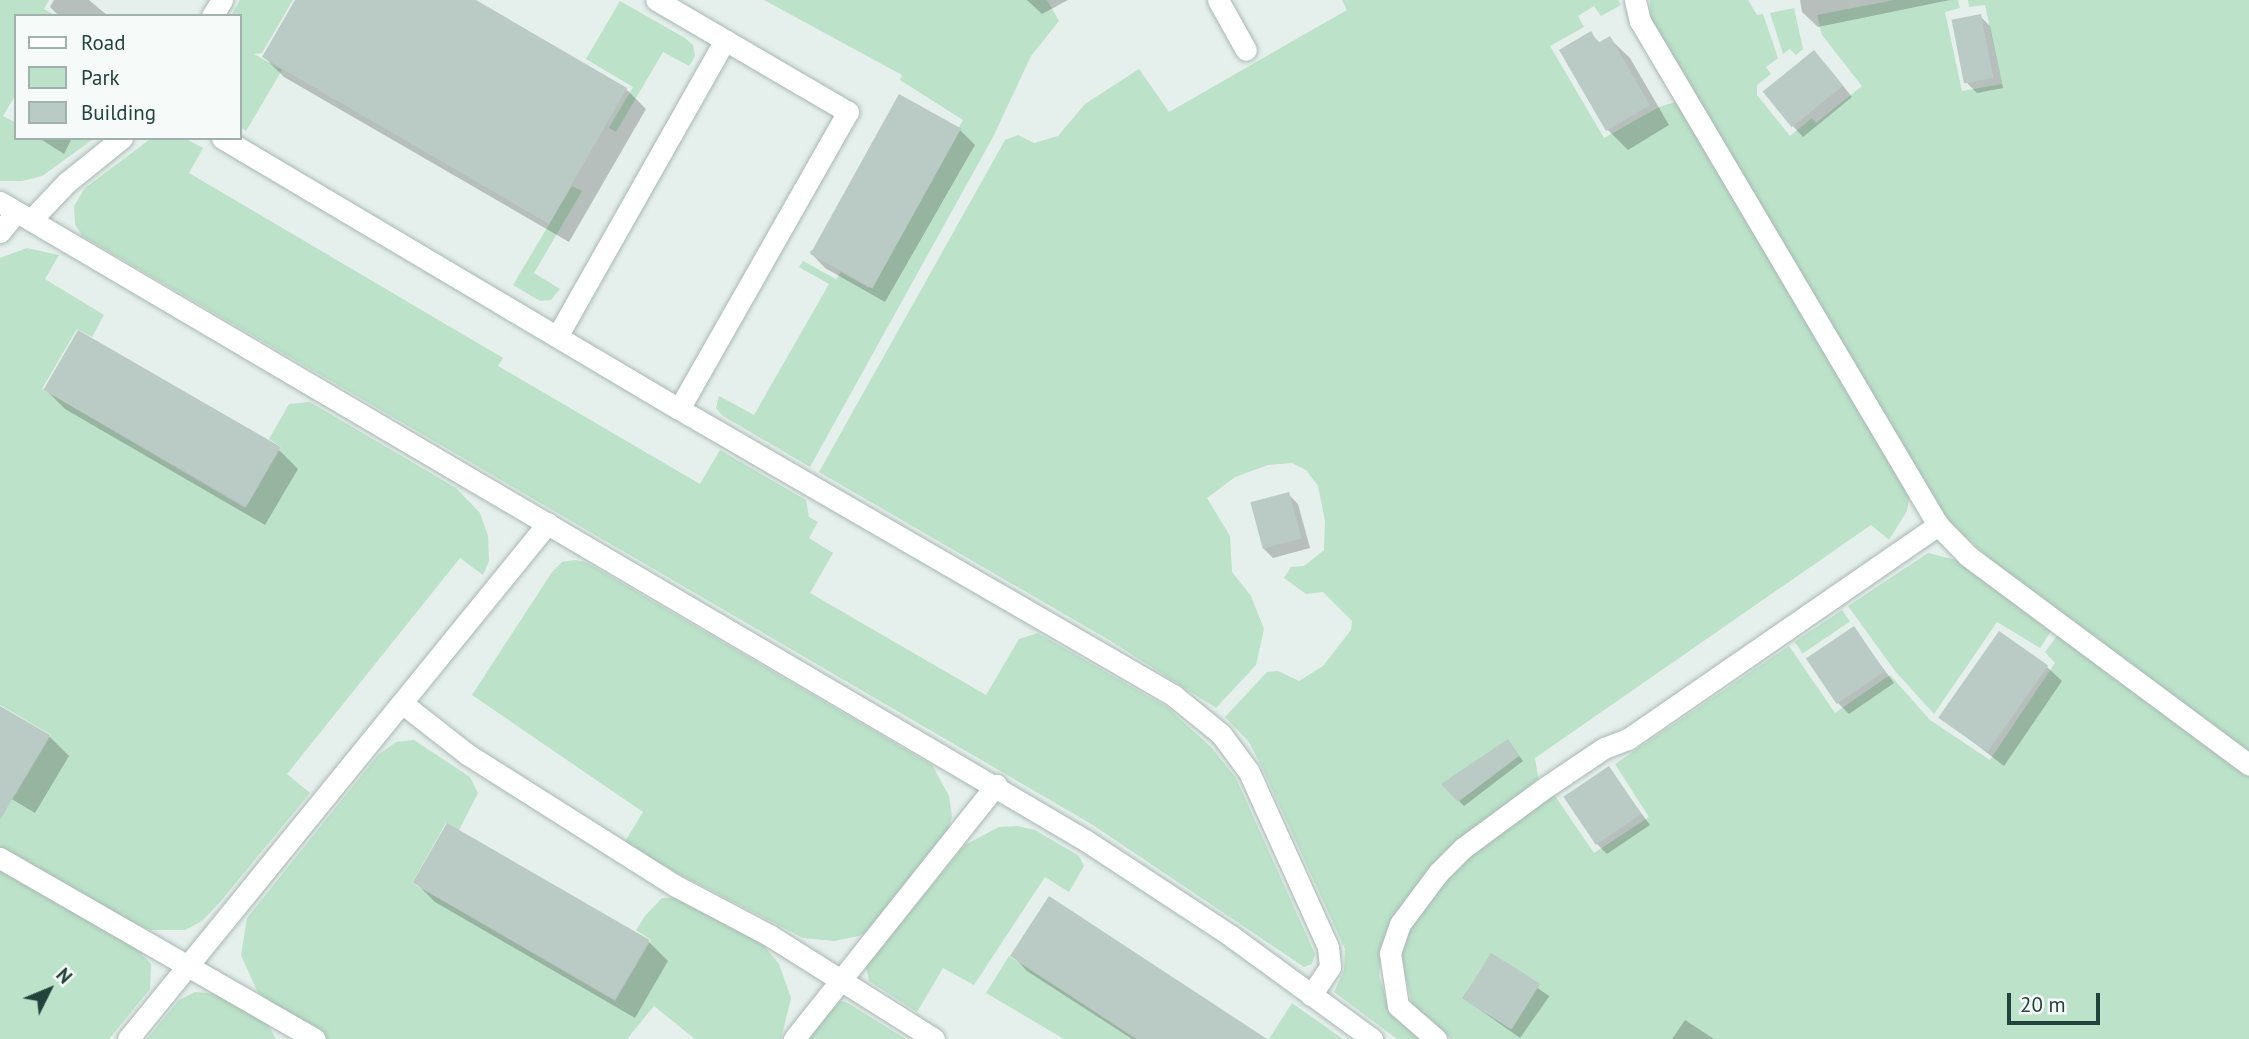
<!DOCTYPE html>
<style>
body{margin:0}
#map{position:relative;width:2249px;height:1039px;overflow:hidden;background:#e5efeb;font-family:"PT Sans",sans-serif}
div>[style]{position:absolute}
.green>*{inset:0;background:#bce2c9;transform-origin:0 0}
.shadow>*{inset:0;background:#0003;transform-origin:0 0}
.building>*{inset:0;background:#bacac5;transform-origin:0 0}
.roads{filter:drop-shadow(0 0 2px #a7b8b3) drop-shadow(0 0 2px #a7b8b3)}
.minor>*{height:21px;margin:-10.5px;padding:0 10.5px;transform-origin:10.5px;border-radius:10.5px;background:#fff}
span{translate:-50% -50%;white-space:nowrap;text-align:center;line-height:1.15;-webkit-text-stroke:5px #f6fbf9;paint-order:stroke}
.legend{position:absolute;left:14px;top:14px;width:228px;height:126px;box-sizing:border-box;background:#f6fbf9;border:2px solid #a1b1ad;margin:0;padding:9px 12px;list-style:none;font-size:21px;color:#22433c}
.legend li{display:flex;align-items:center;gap:14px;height:35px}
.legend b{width:35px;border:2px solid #a1b1ad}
.north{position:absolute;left:14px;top:955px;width:70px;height:70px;-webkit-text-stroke:5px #f6fbf9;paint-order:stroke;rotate:47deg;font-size:19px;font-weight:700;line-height:28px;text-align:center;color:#22433c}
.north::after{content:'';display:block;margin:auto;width:24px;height:32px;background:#22433c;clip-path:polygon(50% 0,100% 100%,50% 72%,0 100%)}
.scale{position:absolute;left:2007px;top:993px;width:93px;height:32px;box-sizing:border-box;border:4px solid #22433c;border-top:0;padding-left:9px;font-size:21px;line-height:24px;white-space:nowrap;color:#22433c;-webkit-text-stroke:5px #f6fbf9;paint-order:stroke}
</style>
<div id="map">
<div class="green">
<div style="clip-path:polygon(0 0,49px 0,44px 9px,56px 16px,16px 16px,16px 94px,3px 116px,16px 123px,16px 138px,95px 138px,42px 176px,22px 181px,0 181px)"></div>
<div style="clip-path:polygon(240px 0,293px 0,262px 53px,254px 54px,282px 70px,246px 131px,240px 127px,240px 16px,231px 16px)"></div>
<div style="clip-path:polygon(764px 0,1047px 0,1059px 21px,1031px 56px,993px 137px,810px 467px,723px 416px,716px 408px,719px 396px,754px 415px,829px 284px,799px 267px,803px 261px,836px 279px,841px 272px,869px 288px,963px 120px,900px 80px,902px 75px)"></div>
<div style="clip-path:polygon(1342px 0,1618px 0,1621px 5px,1601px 16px,1594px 6px,1578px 16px,1584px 27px,1550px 46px,1604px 138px,1659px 107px,1679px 101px,1910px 494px,1907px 511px,1889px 540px,1871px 525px,1535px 758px,1539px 783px,1499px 810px,1381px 952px,1379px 976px,1390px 1011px,1423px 1039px,1397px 1039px,1334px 992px,1344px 970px,1345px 949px,1261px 765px,1249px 742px,1225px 717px,1267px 672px,1278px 671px,1299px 681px,1323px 666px,1351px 630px,1352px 621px,1323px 592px,1306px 594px,1284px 578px,1291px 567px,1304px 566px,1324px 550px,1325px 521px,1318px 486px,1306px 470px,1292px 463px,1268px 465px,1235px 477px,1207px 498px,1230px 536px,1232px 572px,1251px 596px,1264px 629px,1256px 665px,1216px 708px,1109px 640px,819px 472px,1005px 140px,1018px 135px,1034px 143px,1058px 136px,1085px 104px,1139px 69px,1169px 112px,1347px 10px)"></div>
<div style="clip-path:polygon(1650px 0,1748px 0,1757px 15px,1763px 14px,1778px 58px,1766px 67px,1771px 74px,1757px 85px,1757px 95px,1790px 136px,1812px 118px,1816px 123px,1862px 86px,1822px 35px,1817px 15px,1894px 0,1958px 0,1960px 8px,1945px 12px,1962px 91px,2002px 84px,1985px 5px,1969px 7px,1968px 0,2249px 0,2249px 753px,1997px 566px,1946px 518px,1651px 21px)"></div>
<div style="clip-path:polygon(620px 1px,685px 38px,693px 45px,695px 56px,689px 66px,663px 52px,616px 132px,609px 128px,633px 87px,586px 59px)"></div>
<div style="clip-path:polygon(1794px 8px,1803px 49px,1796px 55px,1790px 49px,1783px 54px,1770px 13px)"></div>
<div style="clip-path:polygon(186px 139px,203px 148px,189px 173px,503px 358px,498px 366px,700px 484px,720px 450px,806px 500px,809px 517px,818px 522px,809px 538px,833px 553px,810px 593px,986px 695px,1019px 639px,1038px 633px,1167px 707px,1211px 747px,1236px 778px,1315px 954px,1312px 964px,1304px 967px,1093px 825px,82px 236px,75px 224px,74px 206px,85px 188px,149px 140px)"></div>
<div style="clip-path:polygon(572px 186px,582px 191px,534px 273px,560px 289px,551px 300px,540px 301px,513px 285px)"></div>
<div style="clip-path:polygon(27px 248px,59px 255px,45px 279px,104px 315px,92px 337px,77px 329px,42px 389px,245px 508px,281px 447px,269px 439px,289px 404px,310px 402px,456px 488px,480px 513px,488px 536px,489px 561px,483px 575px,460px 558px,287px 774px,310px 793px,220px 902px,202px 921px,185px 930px,151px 930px,132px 923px,0 847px,0 794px,3px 789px,15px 795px,51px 735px,0 705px,0 258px)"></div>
<div style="clip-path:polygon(1928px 553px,1956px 560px,2053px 628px,2040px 648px,1997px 622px,1934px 714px,1895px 671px,1848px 606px)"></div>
<div style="clip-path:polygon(575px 560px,586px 562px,932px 765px,949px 796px,952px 817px,946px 837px,877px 926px,859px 936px,834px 941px,803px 938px,623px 845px,643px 812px,472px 695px,552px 572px,562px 562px)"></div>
<div style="left:1842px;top:610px;width:14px;height:57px;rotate:56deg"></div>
<div style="clip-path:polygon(2059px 633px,2249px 776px,2249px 1039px,1452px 1039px,1422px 1019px,1413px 1007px,1400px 954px,1407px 927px,1422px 903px,1470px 853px,1553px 793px,1594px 853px,1649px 817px,1615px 764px,1789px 646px,1835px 713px,1890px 675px,1930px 720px,1990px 760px,2055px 663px,2045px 652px)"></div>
<div style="clip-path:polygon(414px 740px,470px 777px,478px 793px,459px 830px,446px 823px,412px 883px,615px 1001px,651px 940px,636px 930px,645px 916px,662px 898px,681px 898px,763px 945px,779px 964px,791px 998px,781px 1039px,695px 1039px,654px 1006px,627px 1039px,328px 1039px,278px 1010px,257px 991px,241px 955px,247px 918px,378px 755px,396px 742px)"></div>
<div style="clip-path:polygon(1017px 826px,1035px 830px,1079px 856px,1084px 866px,1069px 892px,1045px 877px,974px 985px,943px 968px,917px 1012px,869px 981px,866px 966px,965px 845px,999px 827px)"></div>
<div style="clip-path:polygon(0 869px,135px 947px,151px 964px,150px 989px,109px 1039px,0 1039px)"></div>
<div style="clip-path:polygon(1009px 956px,1136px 1039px,1064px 1039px,986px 993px)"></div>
<div style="clip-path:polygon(195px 992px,218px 994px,268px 1025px,276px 1039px,147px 1039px,179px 1000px)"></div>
<div style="clip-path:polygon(840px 1001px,846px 1002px,906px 1039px,805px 1039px)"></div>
<div style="clip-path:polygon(1292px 1003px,1343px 1039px,1269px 1039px)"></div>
</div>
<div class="shadow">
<div style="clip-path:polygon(54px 0,89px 0,108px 16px,59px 16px,50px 7px)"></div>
<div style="clip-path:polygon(297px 0,473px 0,626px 89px,646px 109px,569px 242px,284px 77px,264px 57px)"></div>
<div style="clip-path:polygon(1027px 0,1068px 0,1042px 14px)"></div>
<div style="clip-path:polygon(1800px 0,1950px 0,1818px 27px,1802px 12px)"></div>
<div style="clip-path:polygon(1980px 16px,1990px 26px,2003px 88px,1977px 93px,1967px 83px)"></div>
<div style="clip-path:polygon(1591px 34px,1601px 44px,1610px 39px,1630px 58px,1669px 125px,1628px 150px,1608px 130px)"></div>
<div style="clip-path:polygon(1824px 62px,1852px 97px,1803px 137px,1793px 126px)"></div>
<div style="clip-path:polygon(960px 130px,975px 145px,885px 302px,825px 268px,810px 252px)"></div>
<div style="clip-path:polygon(39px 138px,72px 138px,64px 154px)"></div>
<div style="clip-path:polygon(45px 389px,278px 449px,298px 469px,265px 525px,65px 409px)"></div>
<div style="clip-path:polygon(1288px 494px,1298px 504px,1310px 548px,1273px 558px,1263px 548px)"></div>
<div style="clip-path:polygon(1854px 629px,1894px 683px,1849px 714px,1838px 703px)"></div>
<div style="clip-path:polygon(2046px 666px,2062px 681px,2004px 766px,1942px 718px)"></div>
<div style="clip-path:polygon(0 708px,49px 736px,69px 756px,35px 813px,0 792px)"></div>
<div style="clip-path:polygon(1512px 746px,1523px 761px,1464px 806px,1444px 785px)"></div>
<div style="clip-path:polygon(1608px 768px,1650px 825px,1607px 854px,1597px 844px)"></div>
<div style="clip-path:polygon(415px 882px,649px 942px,668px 961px,635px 1018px,435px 902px)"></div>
<div style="clip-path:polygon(1012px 955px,1257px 1039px,1132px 1039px,1027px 971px)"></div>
<div style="left:1492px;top:956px;width:70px;height:51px;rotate:35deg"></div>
<div style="clip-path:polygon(1685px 1020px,1714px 1039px,1672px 1039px)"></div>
</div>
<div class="building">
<div style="clip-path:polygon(295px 0,476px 0,627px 88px,549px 224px,262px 57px)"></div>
<div style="left:1981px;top:14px;width:65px;height:30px;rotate:79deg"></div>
<div style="clip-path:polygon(1591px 31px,1598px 43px,1610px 36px,1650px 105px,1606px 131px,1559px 50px)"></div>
<div style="left:1814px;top:50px;width:46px;height:66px;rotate:51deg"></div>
<div style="left:899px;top:94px;width:71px;height:183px;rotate:29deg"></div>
<div style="left:78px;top:330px;width:234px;height:69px;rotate:30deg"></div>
<div style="left:1289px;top:492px;width:48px;height:40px;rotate:75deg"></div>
<div style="left:1854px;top:626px;width:55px;height:58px;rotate:56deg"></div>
<div style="left:1999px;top:631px;width:60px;height:106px;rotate:35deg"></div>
<div style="clip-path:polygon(0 706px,50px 735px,0 820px)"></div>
<div style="clip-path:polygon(1508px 739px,1519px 756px,1458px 802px,1441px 784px)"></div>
<div style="left:1609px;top:766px;width:58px;height:55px;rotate:56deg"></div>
<div style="left:447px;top:823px;width:234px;height:69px;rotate:30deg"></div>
<div style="clip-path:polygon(1049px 896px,1267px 1039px,1137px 1039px,1010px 956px)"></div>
<div style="left:1491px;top:953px;width:58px;height:54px;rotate:32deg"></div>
</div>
<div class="roads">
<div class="minor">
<div style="left:1218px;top:0;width:57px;rotate:60.8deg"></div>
<div style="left:1635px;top:0;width:22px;rotate:77deg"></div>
<div style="left:1640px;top:21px;width:586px;rotate:59.41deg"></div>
<div style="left:1938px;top:525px;width:43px;rotate:45.9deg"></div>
<div style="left:1968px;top:556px;width:350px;rotate:36.6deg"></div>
<div style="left:212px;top:16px;width:19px;rotate:-58deg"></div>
<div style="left:222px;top:138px;width:531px;rotate:30.67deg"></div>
<div style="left:679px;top:409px;width:342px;rotate:-60.4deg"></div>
<div style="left:848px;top:112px;width:222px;rotate:-149.7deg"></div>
<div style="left:0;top:202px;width:1259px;rotate:30.46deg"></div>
<div style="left:1085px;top:840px;width:175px;rotate:33.3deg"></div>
<div style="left:1231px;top:936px;width:175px;rotate:36.1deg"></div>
<div style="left:31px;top:220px;width:51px;rotate:-46.6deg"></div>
<div style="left:66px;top:183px;width:72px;rotate:-38.8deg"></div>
<div style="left:0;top:232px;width:26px;rotate:-51deg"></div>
<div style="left:558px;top:335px;width:339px;rotate:-60.5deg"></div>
<div style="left:679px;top:409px;width:571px;rotate:30.07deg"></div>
<div style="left:1173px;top:695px;width:62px;rotate:39.1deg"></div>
<div style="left:1221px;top:734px;width:47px;rotate:53.6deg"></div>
<div style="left:1249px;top:772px;width:192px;rotate:65.7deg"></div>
<div style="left:1328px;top:947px;width:20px;rotate:84deg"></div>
<div style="left:1330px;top:967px;width:34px;rotate:124deg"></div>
<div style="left:402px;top:703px;width:83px;rotate:38.1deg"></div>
<div style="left:467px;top:754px;width:247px;rotate:32.3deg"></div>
<div style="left:676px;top:886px;width:105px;rotate:27.8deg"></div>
<div style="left:769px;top:935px;width:195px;rotate:32.2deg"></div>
<div style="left:0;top:858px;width:363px;rotate:29.9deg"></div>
<div style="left:128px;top:1039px;width:665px;rotate:-50.86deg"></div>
<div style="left:794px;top:1039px;width:325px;rotate:-51.5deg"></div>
<div style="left:1436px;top:1039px;width:50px;rotate:-139deg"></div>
<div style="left:1398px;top:1006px;width:54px;rotate:-98.6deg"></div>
<div style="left:1390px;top:953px;width:31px;rotate:-71deg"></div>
<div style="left:1400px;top:924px;width:64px;rotate:-53.3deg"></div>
<div style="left:1438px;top:873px;width:35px;rotate:-45deg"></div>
<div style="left:1463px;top:848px;width:99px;rotate:-36.4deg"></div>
<div style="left:1543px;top:789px;width:73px;rotate:-33.9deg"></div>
<div style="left:1604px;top:748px;width:26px;rotate:-21deg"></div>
<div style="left:1628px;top:739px;width:377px;rotate:-34.6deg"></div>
</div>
</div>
<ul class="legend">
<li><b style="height:9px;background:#fff"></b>Road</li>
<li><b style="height:19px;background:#bce2c9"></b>Park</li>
<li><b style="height:19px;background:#bacac5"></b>Building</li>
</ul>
<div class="north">N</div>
<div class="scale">20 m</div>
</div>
